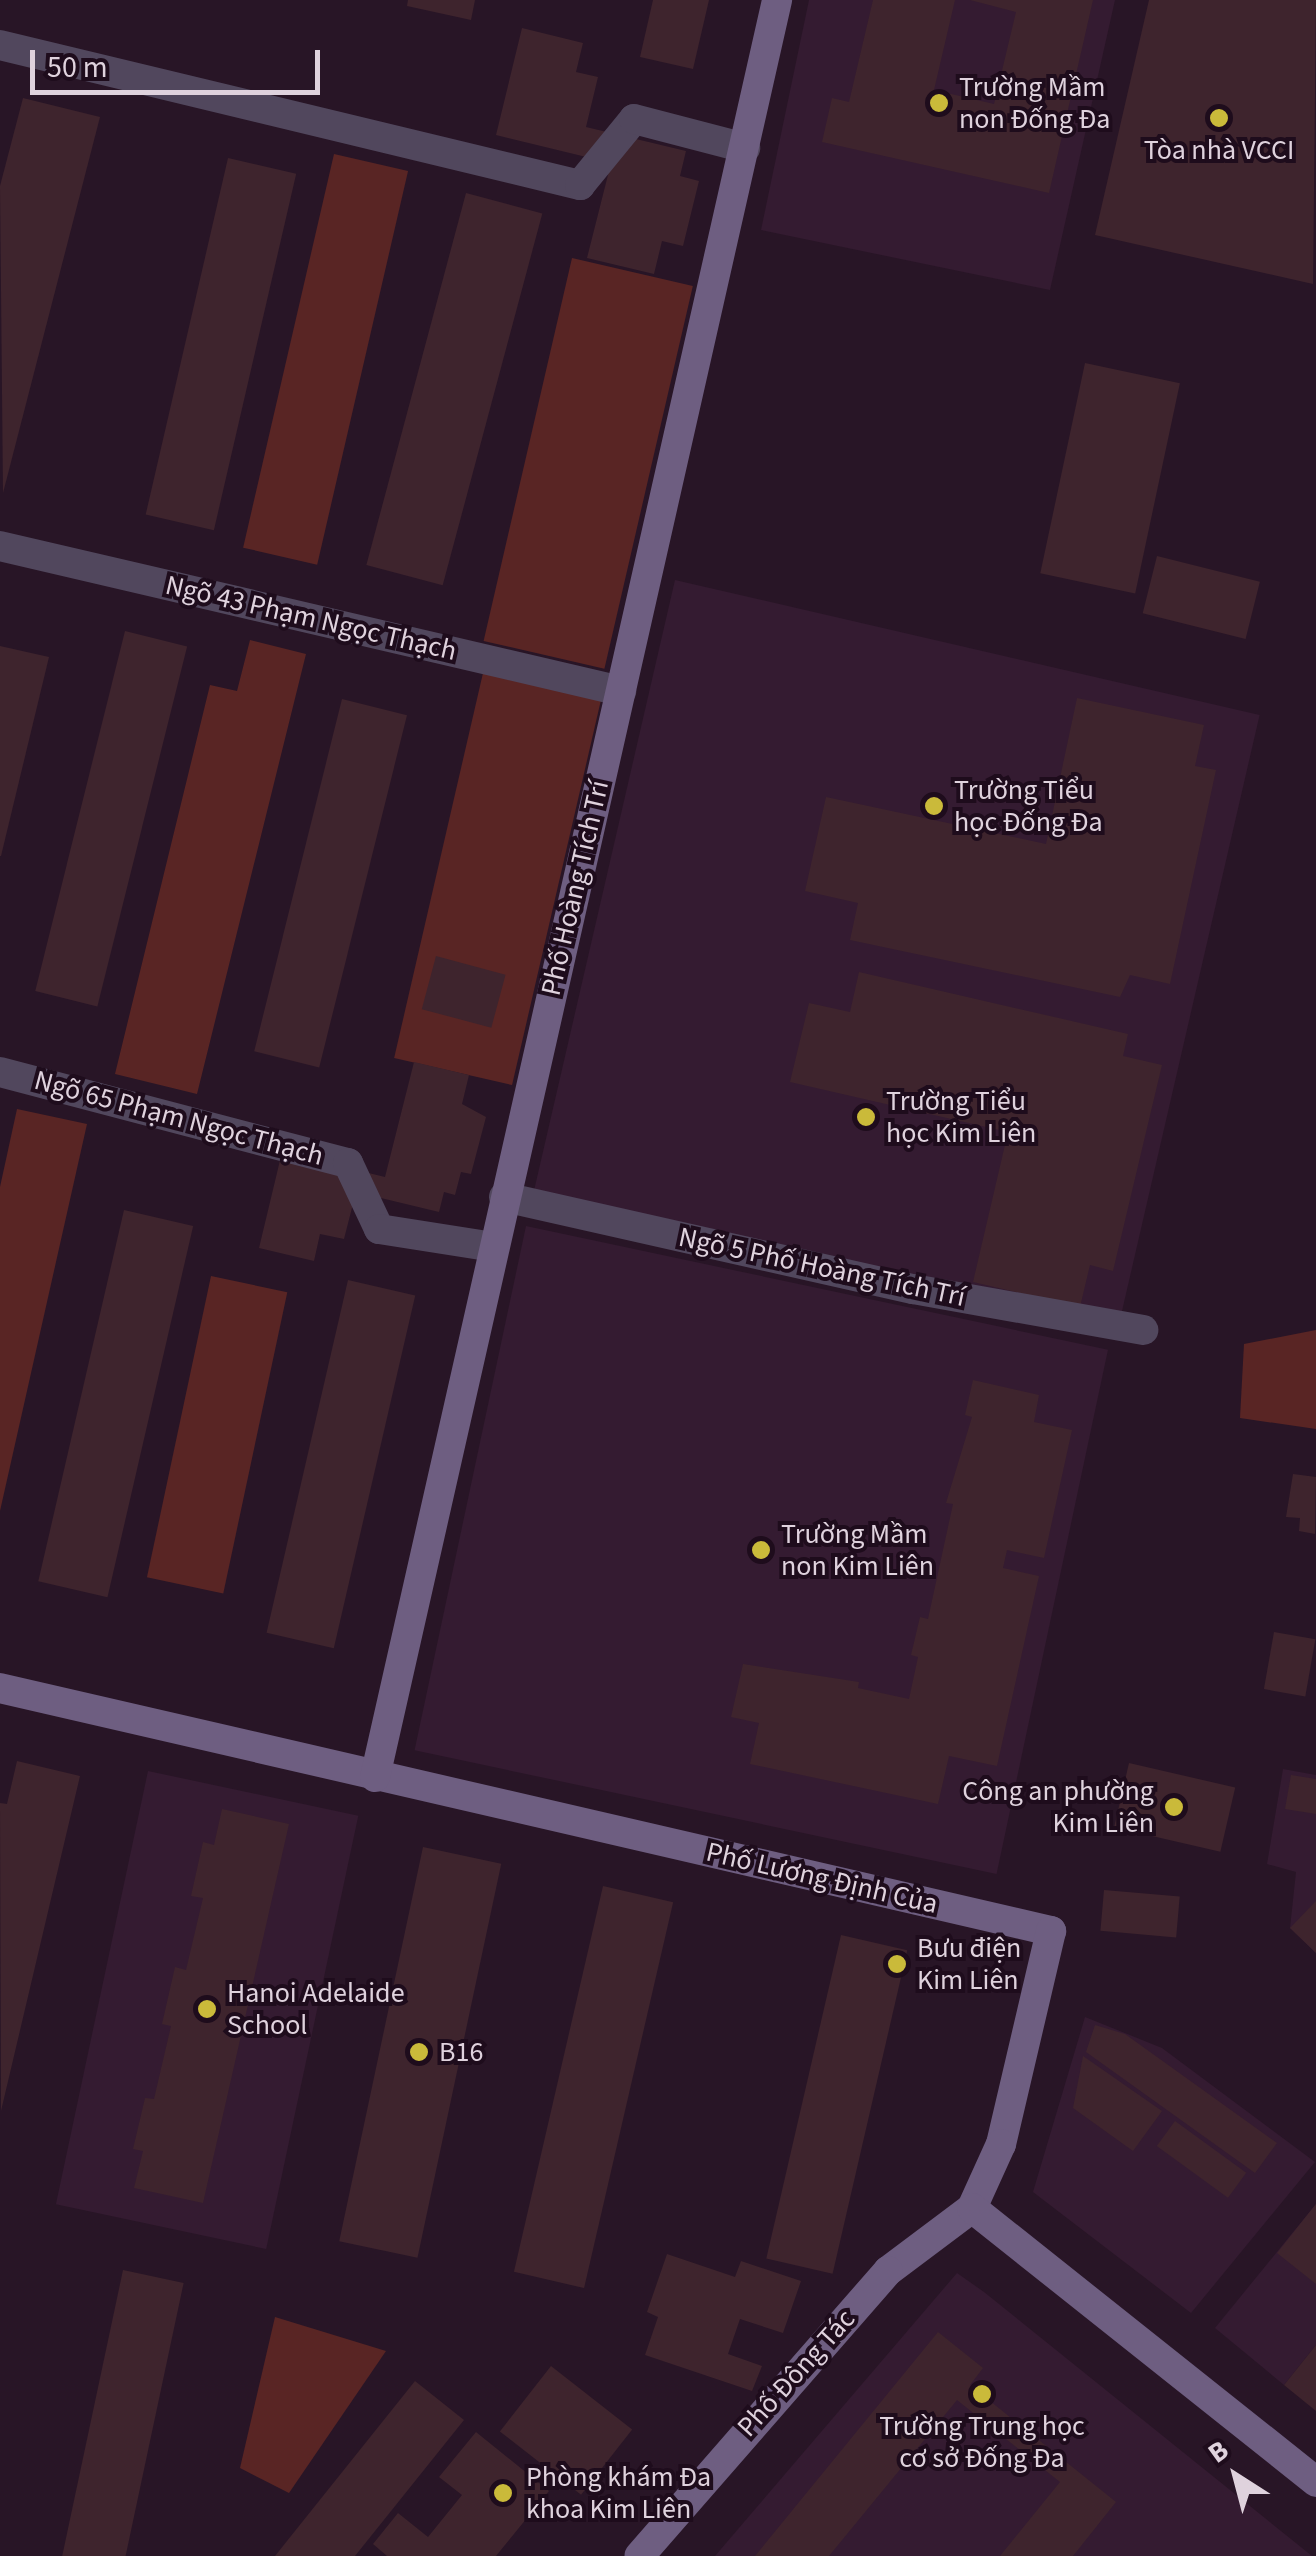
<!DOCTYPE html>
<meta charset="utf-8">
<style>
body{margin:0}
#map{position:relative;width:1316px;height:2556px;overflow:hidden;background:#281526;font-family:"Source Sans 3",sans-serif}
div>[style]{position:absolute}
.built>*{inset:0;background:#341b31;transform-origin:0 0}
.green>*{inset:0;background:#592524;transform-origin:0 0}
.building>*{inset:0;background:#3e242d;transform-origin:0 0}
.street>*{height:30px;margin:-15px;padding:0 15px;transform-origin:15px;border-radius:15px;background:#51475d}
.secondary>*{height:30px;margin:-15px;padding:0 15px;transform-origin:15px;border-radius:15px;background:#6e5e81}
.dots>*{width:28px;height:28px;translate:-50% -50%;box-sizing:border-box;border:5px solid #1e0c1c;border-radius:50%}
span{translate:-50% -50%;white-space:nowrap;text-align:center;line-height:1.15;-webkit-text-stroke:8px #1e0c1c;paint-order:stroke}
.poi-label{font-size:28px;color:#dfd2dd}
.left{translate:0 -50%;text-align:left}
.right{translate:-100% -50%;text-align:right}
.street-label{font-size:28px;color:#dfd2dd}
.north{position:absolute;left:1186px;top:2426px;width:100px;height:100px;-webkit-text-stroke:8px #1e0c1c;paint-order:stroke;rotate:324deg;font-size:28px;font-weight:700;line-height:40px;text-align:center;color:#dfd2dd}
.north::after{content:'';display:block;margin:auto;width:35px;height:45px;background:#dfd2dd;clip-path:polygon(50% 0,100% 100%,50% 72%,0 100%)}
.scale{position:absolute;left:30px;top:50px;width:290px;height:45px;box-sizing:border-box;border:5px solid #dfd2dd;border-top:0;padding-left:12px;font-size:30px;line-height:35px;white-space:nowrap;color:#dfd2dd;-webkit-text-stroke:8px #1e0c1c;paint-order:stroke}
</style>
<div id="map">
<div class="built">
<div style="clip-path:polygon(809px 0,1115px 0,1050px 290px,761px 230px)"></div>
<div style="left:675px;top:580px;width:600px;height:632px;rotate:13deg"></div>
<div style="left:526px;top:1226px;width:595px;height:536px;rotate:12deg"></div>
<div style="clip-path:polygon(1283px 1769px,1316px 1775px,1316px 1953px,1290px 1928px,1296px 1872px,1267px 1864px)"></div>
<div style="left:148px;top:1771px;width:215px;height:443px;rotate:12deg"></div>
<div style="clip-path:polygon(1085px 2017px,1162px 2048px,1315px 2162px,1191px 2313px,1033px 2192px)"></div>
<div style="clip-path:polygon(1316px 2204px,1316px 2345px,1284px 2385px,1215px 2328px)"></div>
<div style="clip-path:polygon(957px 2273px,984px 2292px,1312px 2556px,715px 2556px)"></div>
</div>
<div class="green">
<div style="left:334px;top:154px;width:76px;height:404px;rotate:13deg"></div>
<div style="left:572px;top:258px;width:124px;height:393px;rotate:13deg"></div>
<div style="clip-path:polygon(250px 640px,306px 654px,197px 1094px,115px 1074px,210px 685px,237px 691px)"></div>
<div style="left:483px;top:673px;width:121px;height:395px;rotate:13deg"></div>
<div style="clip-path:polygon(17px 1109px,87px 1124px,0 1511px,0 1187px)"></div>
<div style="left:211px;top:1276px;width:78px;height:308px;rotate:12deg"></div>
<div style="clip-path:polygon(1316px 1330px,1316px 1429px,1240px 1418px,1244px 1344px)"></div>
<div style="clip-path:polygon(275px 2317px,386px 2351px,289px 2493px,240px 2468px)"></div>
</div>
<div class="building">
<div style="clip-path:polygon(408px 0,475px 0,471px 20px,407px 6px)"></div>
<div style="clip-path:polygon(653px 0,709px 0,693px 69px,640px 57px)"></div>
<div style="clip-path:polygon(873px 0,955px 0,934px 90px,994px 104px,1016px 12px,970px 0,1093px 0,1049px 193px,822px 142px,832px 98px,849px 102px)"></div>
<div style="clip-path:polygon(1149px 0,1316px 0,1313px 284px,1095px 235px)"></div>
<div style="clip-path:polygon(522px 28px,583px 43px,576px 72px,598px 77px,586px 127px,686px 151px,680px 176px,699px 181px,683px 246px,662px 241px,654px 274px,587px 258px,611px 163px,496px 135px)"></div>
<div style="clip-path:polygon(23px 98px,100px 117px,3px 493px,0 186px)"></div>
<div style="left:228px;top:158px;width:70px;height:366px;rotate:13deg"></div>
<div style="left:466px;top:193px;width:79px;height:385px;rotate:15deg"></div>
<div style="left:1085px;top:363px;width:97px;height:215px;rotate:12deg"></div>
<div style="left:1157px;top:556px;width:106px;height:59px;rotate:14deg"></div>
<div style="left:125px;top:631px;width:64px;height:371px;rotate:14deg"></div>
<div style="clip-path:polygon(0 646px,49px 657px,1px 856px,0 856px)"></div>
<div style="clip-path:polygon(1077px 698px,1204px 725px,1195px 766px,1216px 770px,1170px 984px,1130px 975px,1120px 997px,850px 940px,858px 903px,805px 891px,826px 797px,1046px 844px)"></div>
<div style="left:342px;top:699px;width:67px;height:363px;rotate:14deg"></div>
<div style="left:436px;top:956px;width:72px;height:55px;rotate:15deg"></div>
<div style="clip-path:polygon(859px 972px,1128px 1034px,1123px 1056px,1162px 1065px,1113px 1271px,1090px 1265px,1080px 1307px,973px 1282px,1008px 1132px,790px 1082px,809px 1003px,850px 1012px)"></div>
<div style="clip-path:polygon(414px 1062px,469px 1075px,462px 1104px,486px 1117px,471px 1174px,461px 1172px,455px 1195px,444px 1192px,439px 1212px,356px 1192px,344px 1239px,320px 1234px,314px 1261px,259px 1248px,282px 1152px,385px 1177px)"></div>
<div style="left:124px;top:1210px;width:71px;height:381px;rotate:13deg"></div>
<div style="left:348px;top:1280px;width:69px;height:362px;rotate:13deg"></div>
<div style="clip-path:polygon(973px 1380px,1039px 1395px,1034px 1422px,1072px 1430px,1044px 1558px,1007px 1550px,1003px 1568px,1039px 1576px,997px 1766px,949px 1756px,938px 1804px,750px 1764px,759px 1723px,731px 1717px,743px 1664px,859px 1682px,858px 1688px,909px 1699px,918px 1657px,911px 1655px,920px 1617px,928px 1619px,953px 1504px,946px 1503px,972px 1417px,965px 1415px)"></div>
<div style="clip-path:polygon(1293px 1474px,1316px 1477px,1315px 1534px,1299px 1531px,1300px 1518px,1286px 1517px)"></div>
<div style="left:1274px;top:1632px;width:42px;height:58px;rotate:10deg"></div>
<div style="clip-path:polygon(17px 1761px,80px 1776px,1px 2111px,0 1803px,7px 1804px)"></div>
<div style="left:1129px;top:1763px;width:109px;height:66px;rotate:13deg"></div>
<div style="clip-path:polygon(1291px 1775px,1316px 1779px,1316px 1814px,1285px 1809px)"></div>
<div style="clip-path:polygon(222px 1809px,289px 1824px,203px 2203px,134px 2188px,143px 2151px,133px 2149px,145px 2098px,154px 2099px,171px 2026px,162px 2024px,175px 1967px,186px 1970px,203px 1898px,191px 1896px,203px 1842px,214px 1845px)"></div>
<div style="left:423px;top:1847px;width:80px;height:403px;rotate:12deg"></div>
<div style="left:603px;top:1886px;width:72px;height:396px;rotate:13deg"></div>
<div style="left:1104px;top:1890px;width:76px;height:41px;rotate:5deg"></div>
<div style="clip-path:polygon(1316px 1901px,1316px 1953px,1290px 1928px)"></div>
<div style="left:841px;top:1935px;width:68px;height:332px;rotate:13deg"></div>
<div style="clip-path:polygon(1095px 2025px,1125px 2034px,1277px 2143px,1255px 2173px,1086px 2052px)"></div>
<div style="clip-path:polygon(1083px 2056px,1162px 2111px,1133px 2151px,1073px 2108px)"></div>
<div style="left:1175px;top:2121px;width:88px;height:31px;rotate:36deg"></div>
<div style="clip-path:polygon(1316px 2204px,1316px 2284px,1277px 2253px)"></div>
<div style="clip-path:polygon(667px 2254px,735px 2277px,741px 2261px,801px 2281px,783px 2333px,740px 2319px,728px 2354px,762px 2366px,752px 2391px,645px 2355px,658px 2317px,647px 2312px)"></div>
<div style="left:123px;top:2270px;width:62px;height:293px;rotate:12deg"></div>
<div style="clip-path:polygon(938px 2332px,983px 2368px,970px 2385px,1116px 2502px,1073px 2556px,1000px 2556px,1060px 2482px,957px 2400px,829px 2556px,755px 2556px)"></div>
<div style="clip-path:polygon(1316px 2345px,1316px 2411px,1284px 2385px)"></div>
<div style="left:551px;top:2366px;width:103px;height:83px;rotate:38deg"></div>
<div style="clip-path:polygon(415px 2381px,464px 2420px,355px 2556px,275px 2556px)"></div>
<div style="clip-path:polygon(476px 2432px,549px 2491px,496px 2556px,387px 2556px,373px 2544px,398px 2513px,428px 2537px,462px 2495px,439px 2477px)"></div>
</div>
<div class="street">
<div style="left:0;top:45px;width:597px;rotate:13.57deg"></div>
<div style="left:580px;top:185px;width:85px;rotate:-50.7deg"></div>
<div style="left:634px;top:119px;width:115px;rotate:14.6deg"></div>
<div style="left:0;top:546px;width:638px;rotate:13.14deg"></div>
<div style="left:0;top:1072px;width:360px;rotate:14.7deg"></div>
<div style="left:348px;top:1163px;width:73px;rotate:64.8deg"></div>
<div style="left:379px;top:1229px;width:116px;rotate:8.9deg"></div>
<div style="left:504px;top:1197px;width:419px;rotate:12.7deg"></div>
<div style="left:913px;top:1289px;width:234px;rotate:10.1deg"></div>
</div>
<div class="secondary">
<div style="left:0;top:1688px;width:1079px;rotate:13.02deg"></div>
<div style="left:1051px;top:1931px;width:219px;rotate:103.2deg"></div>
<div style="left:1001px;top:2144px;width:70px;rotate:114.4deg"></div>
<div style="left:972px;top:2208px;width:105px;rotate:143.1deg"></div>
<div style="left:888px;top:2271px;width:378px;rotate:131.1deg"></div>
<div style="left:375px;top:1777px;width:1822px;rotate:-77.25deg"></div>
<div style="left:972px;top:2208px;width:440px;rotate:38.5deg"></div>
</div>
<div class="dots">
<div style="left:939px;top:103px;background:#caba3a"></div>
<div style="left:1219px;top:118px;background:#caba3a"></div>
<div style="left:934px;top:806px;background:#caba3a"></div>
<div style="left:866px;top:1117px;background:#caba3a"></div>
<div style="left:761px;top:1550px;background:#caba3a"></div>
<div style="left:1174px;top:1807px;background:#caba3a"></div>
<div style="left:897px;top:1964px;background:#caba3a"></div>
<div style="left:207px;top:2009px;background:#caba3a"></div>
<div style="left:419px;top:2052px;background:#caba3a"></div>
<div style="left:982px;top:2394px;background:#caba3a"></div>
<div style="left:503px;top:2493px;background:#caba3a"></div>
</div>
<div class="poi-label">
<span class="left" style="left:959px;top:103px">Trường Mầm<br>non Đống Đa</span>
<span style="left:1219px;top:150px">Tòa nhà VCCI</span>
<span class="left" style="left:954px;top:806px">Trường Tiểu<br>học Đống Đa</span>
<span class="left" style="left:886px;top:1117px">Trường Tiểu<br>học Kim Liên</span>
<span class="left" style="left:781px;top:1550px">Trường Mầm<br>non Kim Liên</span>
<span class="right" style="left:1154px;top:1807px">Công an phường<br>Kim Liên</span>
<span class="left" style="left:917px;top:1964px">Bưu điện<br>Kim Liên</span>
<span class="left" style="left:227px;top:2009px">Hanoi Adelaide<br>School</span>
<span class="left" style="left:439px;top:2052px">B16</span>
<span style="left:982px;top:2442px">Trường Trung học<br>cơ sở Đống Đa</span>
<span class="left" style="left:526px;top:2493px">Phòng khám Đa<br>khoa Kim Liên</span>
</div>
<div class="street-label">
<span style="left:311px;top:618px;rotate:13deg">Ngõ 43 Phạm Ngọc Thạch</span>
<span style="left:575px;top:888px;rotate:-77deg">Phố Hoàng Tích Trí</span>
<span style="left:179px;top:1118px;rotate:15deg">Ngõ 65 Phạm Ngọc Thạch</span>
<span style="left:822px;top:1267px;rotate:12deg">Ngõ 5 Phố Hoàng Tích Trí</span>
<span style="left:822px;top:1878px;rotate:13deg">Phố Lương Định Của</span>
<span style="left:796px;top:2373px;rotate:-48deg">Phố Đông Tác</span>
</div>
<div class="north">B</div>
<div class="scale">50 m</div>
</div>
